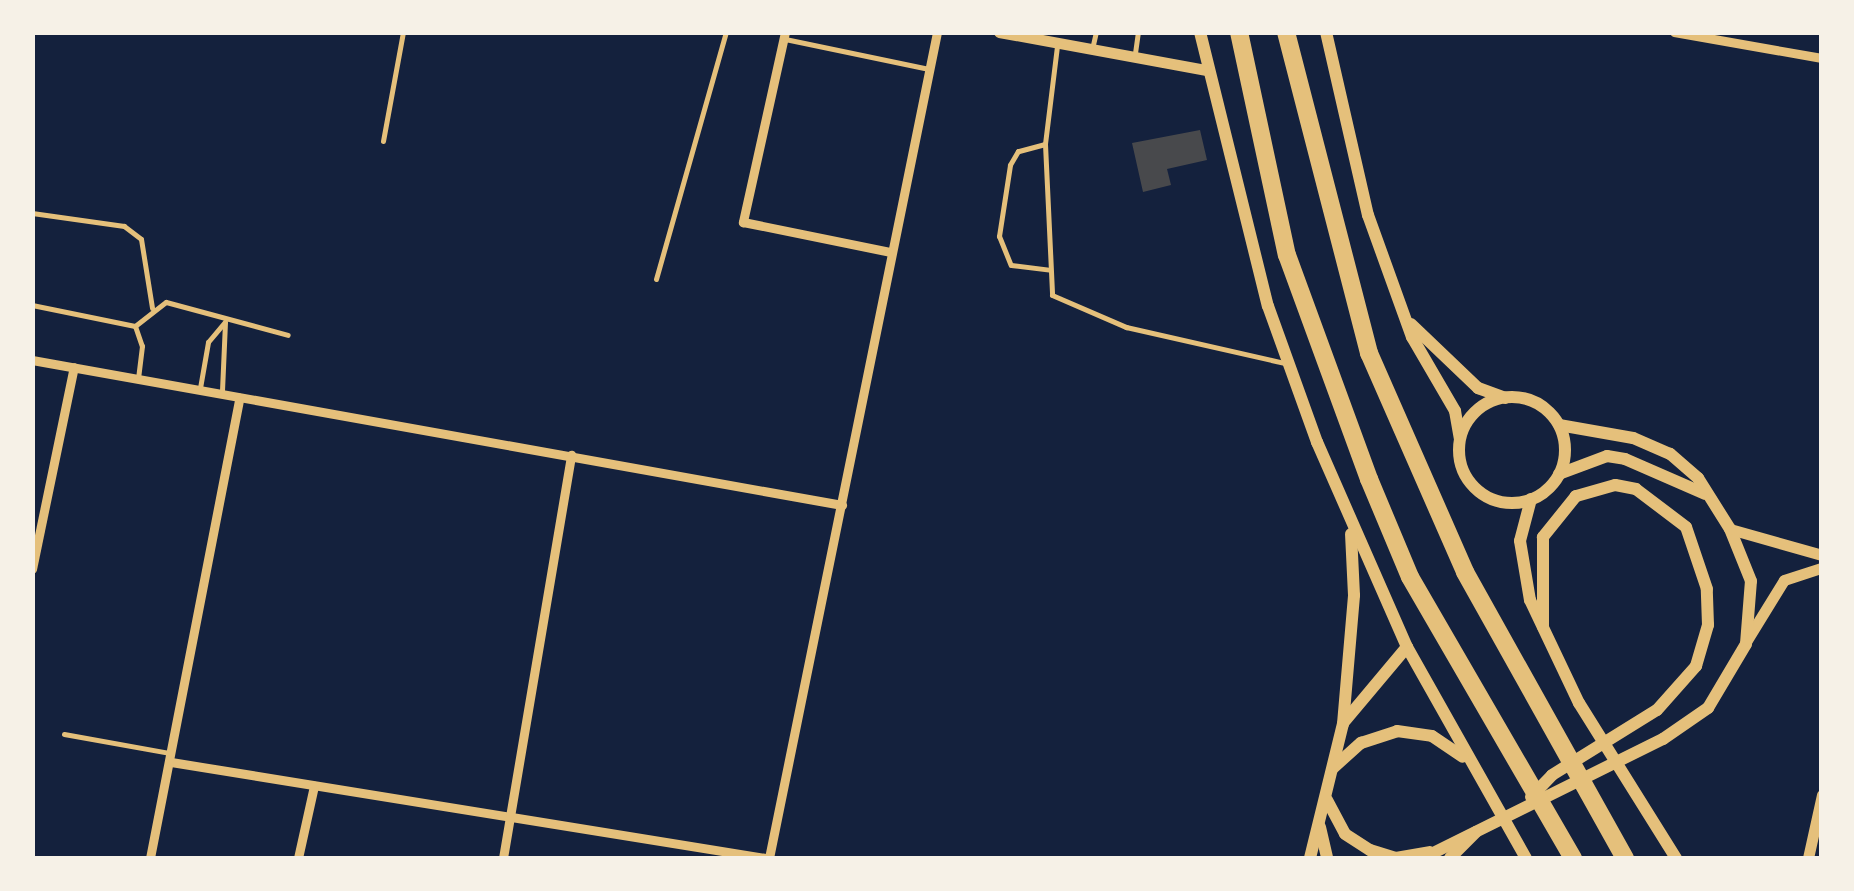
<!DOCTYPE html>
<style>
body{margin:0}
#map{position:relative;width:1854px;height:891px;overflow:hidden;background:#14213d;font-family:"Fira Sans Condensed",sans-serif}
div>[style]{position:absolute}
.building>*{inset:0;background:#48494c}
.service>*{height:5px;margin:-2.5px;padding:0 2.5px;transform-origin:2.5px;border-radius:2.5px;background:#e5c07b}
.minor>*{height:9px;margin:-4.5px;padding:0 4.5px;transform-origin:4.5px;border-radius:4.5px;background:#e5c07b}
.tertiary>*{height:11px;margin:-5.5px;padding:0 5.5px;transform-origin:5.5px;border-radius:5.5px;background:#e5c07b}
.secondary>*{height:12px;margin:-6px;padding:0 6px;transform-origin:6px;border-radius:6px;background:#e5c07b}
.secondary>.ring{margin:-6px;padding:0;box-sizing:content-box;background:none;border:12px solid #e5c07b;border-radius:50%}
.motorway>*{height:18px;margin:-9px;padding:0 9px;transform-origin:9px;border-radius:9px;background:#e5c07b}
span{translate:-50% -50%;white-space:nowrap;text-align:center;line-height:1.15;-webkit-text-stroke:8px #f6f1e7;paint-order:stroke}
.frame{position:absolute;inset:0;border:35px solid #f6f1e7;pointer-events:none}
</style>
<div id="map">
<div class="building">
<div style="clip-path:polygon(1200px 130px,1207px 160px,1167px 169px,1171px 185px,1143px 192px,1132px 143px)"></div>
</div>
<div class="service">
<div style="left:785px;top:39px;width:147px;rotate:11.8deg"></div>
<div style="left:1057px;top:46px;width:99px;rotate:97deg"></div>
<div style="left:1045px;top:144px;width:151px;rotate:87.3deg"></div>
<div style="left:1052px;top:295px;width:81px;rotate:23.4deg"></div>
<div style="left:1126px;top:327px;width:163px;rotate:12.8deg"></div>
<div style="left:1092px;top:49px;width:17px;rotate:-77deg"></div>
<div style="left:1135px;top:53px;width:21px;rotate:-82deg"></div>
<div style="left:383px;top:141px;width:111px;rotate:-79.6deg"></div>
<div style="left:1045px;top:144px;width:28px;rotate:165deg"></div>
<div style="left:1018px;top:151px;width:16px;rotate:120deg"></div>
<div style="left:1010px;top:165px;width:72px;rotate:98.8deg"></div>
<div style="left:999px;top:236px;width:31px;rotate:68deg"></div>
<div style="left:1011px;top:265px;width:38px;rotate:7deg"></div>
<div style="left:32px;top:213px;width:93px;rotate:8deg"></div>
<div style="left:124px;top:226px;width:21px;rotate:37deg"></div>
<div style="left:141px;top:239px;width:70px;rotate:80.9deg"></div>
<div style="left:656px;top:279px;width:257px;rotate:-74.2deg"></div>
<div style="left:32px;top:305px;width:105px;rotate:11.5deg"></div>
<div style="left:135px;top:326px;width:21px;rotate:71deg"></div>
<div style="left:142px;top:346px;width:33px;rotate:97deg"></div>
<div style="left:135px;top:326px;width:39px;rotate:-38deg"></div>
<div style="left:166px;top:302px;width:126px;rotate:15.1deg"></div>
<div style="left:200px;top:388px;width:47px;rotate:-80.1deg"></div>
<div style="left:208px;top:342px;width:26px;rotate:-50deg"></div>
<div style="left:225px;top:322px;width:70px;rotate:92.5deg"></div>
<div style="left:64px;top:734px;width:108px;rotate:10.2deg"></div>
</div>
<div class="minor">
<div style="left:785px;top:32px;width:195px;rotate:102.5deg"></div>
<div style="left:743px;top:222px;width:151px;rotate:11.5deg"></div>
<div style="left:1674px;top:32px;width:150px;rotate:10deg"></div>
<div style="left:32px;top:360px;width:823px;rotate:10.15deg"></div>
<div style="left:32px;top:569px;width:206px;rotate:-78.3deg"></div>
<div style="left:171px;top:762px;width:602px;rotate:9.18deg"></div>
<div style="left:150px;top:858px;width:469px;rotate:-79deg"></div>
<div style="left:298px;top:858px;width:74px;rotate:-77.5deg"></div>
<div style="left:503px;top:858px;width:409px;rotate:-80.4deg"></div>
<div style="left:769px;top:858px;width:843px;rotate:-78.5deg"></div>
</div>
<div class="tertiary">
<div style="left:999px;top:32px;width:211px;rotate:10.4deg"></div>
<div style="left:1730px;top:529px;width:96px;rotate:15.8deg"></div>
<div style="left:1747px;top:640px;width:70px;rotate:-58.3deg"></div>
<div style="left:1784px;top:580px;width:40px;rotate:-18deg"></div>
<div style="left:1808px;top:858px;width:65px;rotate:-77.5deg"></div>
</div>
<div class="secondary">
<div style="left:1200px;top:32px;width:282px;rotate:76.1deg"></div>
<div style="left:1268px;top:306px;width:145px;rotate:70.2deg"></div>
<div style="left:1317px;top:442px;width:224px;rotate:66.3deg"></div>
<div style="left:1407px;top:647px;width:242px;rotate:60.6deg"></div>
<div style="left:1326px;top:32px;width:188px;rotate:77.1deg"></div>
<div style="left:1368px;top:215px;width:130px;rotate:70.2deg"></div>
<div style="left:1412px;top:337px;width:86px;rotate:59.8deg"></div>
<div style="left:1455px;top:411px;width:27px;rotate:80deg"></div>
<div style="left:1411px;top:324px;width:93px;rotate:43.7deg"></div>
<div style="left:1478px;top:388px;width:29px;rotate:20deg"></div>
<div class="ring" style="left:1459px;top:397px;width:94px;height:94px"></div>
<div style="left:1559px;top:474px;width:51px;rotate:-20.6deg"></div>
<div style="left:1607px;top:456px;width:18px;rotate:9deg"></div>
<div style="left:1625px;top:459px;width:87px;rotate:23.6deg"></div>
<div style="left:1531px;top:499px;width:43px;rotate:104.7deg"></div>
<div style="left:1520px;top:541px;width:60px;rotate:80.4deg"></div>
<div style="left:1530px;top:600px;width:114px;rotate:64.6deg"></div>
<div style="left:1579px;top:703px;width:183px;rotate:58deg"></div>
<div style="left:1344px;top:722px;width:98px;rotate:-50deg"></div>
<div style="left:1333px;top:768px;width:38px;rotate:-42deg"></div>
<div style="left:1361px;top:743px;width:38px;rotate:-18deg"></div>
<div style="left:1397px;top:731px;width:35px;rotate:8deg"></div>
<div style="left:1432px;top:736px;width:37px;rotate:34deg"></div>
<div style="left:1531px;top:797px;width:30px;rotate:-46deg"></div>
<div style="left:1552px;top:775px;width:123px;rotate:-31.8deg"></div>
<div style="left:1657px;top:710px;width:59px;rotate:-48.4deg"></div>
<div style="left:1696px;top:666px;width:43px;rotate:-73.7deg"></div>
<div style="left:1708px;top:625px;width:36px;rotate:-92deg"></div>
<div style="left:1707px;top:589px;width:65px;rotate:-108.7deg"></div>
<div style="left:1686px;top:527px;width:63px;rotate:-142.8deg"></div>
<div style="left:1636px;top:489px;width:21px;rotate:-169deg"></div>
<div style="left:1615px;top:485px;width:41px;rotate:164.2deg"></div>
<div style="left:1576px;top:496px;width:53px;rotate:128.8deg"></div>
<div style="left:1543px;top:537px;width:90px;rotate:90deg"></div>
<div style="left:1327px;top:800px;width:38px;rotate:62deg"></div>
<div style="left:1345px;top:834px;width:30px;rotate:33deg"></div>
<div style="left:1370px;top:850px;width:27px;rotate:17deg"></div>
<div style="left:1396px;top:858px;width:34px;rotate:-10deg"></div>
<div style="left:1320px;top:827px;width:32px;rotate:77deg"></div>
<div style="left:1310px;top:858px;width:138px;rotate:-76.2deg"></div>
<div style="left:1343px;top:724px;width:129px;rotate:-85.1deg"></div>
<div style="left:1354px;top:595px;width:61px;rotate:-92.8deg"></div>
<div style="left:1423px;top:858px;width:268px;rotate:-26.4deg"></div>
<div style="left:1663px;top:739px;width:55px;rotate:-34.6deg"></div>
<div style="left:1708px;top:708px;width:74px;rotate:-59.3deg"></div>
<div style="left:1746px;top:644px;width:63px;rotate:-85.5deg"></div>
<div style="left:1751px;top:581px;width:56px;rotate:-112deg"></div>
<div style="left:1730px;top:529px;width:60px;rotate:-122.1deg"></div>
<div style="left:1698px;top:478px;width:37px;rotate:-139deg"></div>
<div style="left:1670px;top:454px;width:40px;rotate:-156.6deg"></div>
<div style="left:1633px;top:438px;width:75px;rotate:-170deg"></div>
<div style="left:1450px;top:858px;width:37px;rotate:-45deg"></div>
</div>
<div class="motorway">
<div style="left:1239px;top:32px;width:228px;rotate:77.9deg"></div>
<div style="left:1287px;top:255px;width:239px;rotate:69.9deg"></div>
<div style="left:1369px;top:479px;width:106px;rotate:67.3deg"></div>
<div style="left:1410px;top:577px;width:325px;rotate:59.9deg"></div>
<div style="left:1286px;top:32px;width:332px;rotate:75.5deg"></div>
<div style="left:1369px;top:353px;width:239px;rotate:66.3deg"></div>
<div style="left:1465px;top:572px;width:328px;rotate:60.8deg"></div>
</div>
<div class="frame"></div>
</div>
